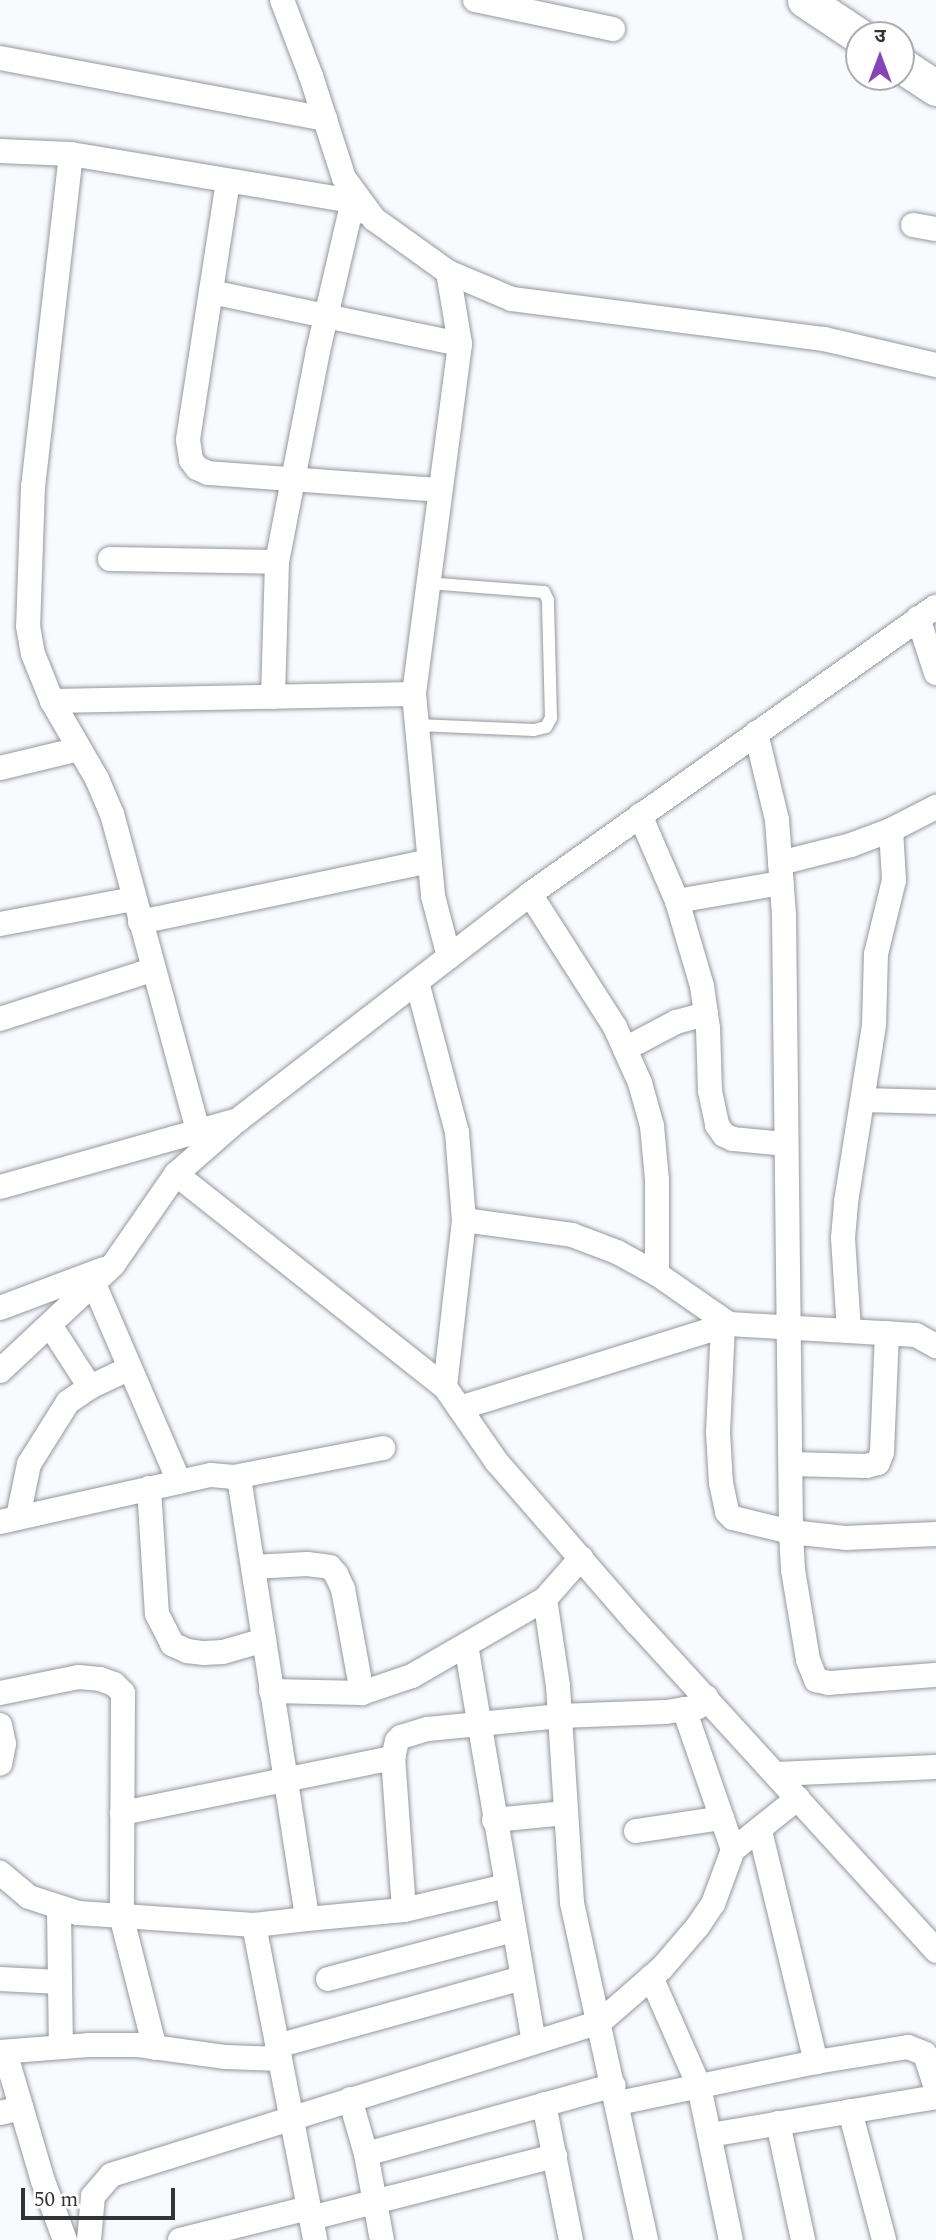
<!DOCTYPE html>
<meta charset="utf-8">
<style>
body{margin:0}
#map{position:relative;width:936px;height:2240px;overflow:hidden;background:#f8fafe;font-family:Spectral,"Noto Sans Devanagari",serif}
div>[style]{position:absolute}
.roads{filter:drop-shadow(0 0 2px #95989c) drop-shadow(0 0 2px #95989c)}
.lane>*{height:12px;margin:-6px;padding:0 6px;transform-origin:6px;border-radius:6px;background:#fff}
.street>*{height:24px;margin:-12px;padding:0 12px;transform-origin:12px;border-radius:12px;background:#fff}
.secondary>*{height:35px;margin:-17.5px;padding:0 17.5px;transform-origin:17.5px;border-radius:17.5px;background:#fff}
span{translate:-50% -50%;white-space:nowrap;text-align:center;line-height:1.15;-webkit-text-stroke:6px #fff;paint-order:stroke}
.north{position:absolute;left:845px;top:21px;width:70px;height:70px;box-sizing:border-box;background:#fff;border:2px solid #adadae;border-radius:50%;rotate:0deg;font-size:19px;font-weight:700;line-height:28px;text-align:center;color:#323334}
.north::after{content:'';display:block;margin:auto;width:24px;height:32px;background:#8744b8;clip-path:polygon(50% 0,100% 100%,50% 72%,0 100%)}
.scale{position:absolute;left:21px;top:2188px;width:154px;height:32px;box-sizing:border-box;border:4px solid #323334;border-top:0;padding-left:9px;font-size:21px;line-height:24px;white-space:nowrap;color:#323334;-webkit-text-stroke:5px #fff;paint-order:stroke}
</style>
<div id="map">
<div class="roads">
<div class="lane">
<div style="left:417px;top:725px;width:117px;rotate:2.4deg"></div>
<div style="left:534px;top:730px;width:12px;rotate:-14deg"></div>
<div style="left:546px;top:727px;width:10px;rotate:-61deg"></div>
<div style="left:551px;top:718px;width:118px;rotate:-91.5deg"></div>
<div style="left:548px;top:600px;width:9px;rotate:-117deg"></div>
<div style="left:544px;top:592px;width:116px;rotate:-175.6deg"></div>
</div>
<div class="street">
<div style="left:282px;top:0;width:81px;rotate:69.1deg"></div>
<div style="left:311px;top:76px;width:107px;rotate:72.1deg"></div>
<div style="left:344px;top:178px;width:51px;rotate:53.8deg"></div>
<div style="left:374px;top:219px;width:91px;rotate:35.6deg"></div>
<div style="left:448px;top:272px;width:69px;rotate:22.9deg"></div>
<div style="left:512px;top:299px;width:315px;rotate:7.3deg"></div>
<div style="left:824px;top:339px;width:115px;rotate:13.1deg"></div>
<div style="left:475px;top:0;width:141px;rotate:11.9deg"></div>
<div style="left:0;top:58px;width:331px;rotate:10.6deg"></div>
<div style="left:0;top:151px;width:71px;rotate:2.4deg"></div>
<div style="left:71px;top:154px;width:286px;rotate:9.5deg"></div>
<div style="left:353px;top:201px;width:16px;rotate:43deg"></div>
<div style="left:71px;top:154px;width:334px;rotate:96.5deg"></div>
<div style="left:33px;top:486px;width:140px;rotate:92deg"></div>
<div style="left:28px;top:626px;width:28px;rotate:80deg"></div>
<div style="left:33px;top:654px;width:51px;rotate:68deg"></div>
<div style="left:52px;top:701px;width:90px;rotate:60deg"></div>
<div style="left:97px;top:779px;width:38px;rotate:67deg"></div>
<div style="left:112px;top:814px;width:328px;rotate:74.8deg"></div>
<div style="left:228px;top:181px;width:262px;rotate:98.8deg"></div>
<div style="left:188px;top:440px;width:20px;rotate:81deg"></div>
<div style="left:191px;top:460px;width:10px;rotate:53deg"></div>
<div style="left:197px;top:468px;width:12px;rotate:24deg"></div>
<div style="left:208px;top:473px;width:232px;rotate:4.2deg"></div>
<div style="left:913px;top:225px;width:23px;rotate:10deg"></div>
<div style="left:448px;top:272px;width:73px;rotate:80.5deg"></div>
<div style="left:460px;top:344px;width:353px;rotate:97.5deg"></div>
<div style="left:414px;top:694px;width:203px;rotate:84.6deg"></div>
<div style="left:433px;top:896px;width:63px;rotate:75.3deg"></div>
<div style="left:211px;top:292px;width:254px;rotate:11.8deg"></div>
<div style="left:110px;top:559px;width:167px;rotate:1deg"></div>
<div style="left:918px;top:618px;width:58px;rotate:71.9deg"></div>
<div style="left:273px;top:697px;width:135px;rotate:-88.3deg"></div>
<div style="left:277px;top:562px;width:215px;rotate:-79deg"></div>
<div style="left:318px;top:351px;width:154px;rotate:-76.9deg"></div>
<div style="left:52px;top:701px;width:362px;rotate:-1.1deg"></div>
<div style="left:756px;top:733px;width:89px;rotate:76.4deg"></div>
<div style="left:777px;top:820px;width:96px;rotate:85.8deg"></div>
<div style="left:784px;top:916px;width:616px;rotate:89.35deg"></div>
<div style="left:791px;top:1532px;width:38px;rotate:87deg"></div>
<div style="left:793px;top:1570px;width:91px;rotate:80.5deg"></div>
<div style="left:808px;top:1660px;width:22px;rotate:68deg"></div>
<div style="left:816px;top:1680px;width:13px;rotate:13deg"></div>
<div style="left:829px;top:1683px;width:107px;rotate:-4.3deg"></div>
<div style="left:0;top:768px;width:81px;rotate:-13.5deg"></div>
<div style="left:640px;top:815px;width:94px;rotate:66.7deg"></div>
<div style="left:677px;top:901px;width:89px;rotate:73.6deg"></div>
<div style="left:702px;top:986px;width:42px;rotate:81.9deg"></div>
<div style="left:708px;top:1028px;width:63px;rotate:88.2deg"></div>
<div style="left:710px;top:1091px;width:35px;rotate:78deg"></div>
<div style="left:717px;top:1125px;width:12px;rotate:55deg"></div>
<div style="left:724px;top:1135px;width:10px;rotate:24deg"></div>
<div style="left:733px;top:1139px;width:53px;rotate:5.4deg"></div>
<div style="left:780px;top:863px;width:73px;rotate:-14.2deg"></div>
<div style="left:851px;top:845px;width:43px;rotate:-20.6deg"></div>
<div style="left:891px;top:830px;width:51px;rotate:-27.1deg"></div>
<div style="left:530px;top:894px;width:158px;rotate:57.4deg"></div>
<div style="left:615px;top:1027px;width:61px;rotate:65.9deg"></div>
<div style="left:640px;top:1083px;width:45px;rotate:74.4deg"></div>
<div style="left:652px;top:1126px;width:54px;rotate:84.7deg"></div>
<div style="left:657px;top:1180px;width:94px;rotate:90deg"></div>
<div style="left:677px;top:901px;width:106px;rotate:-9.8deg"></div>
<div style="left:140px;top:922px;width:295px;rotate:-11.9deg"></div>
<div style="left:0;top:924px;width:136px;rotate:-10.6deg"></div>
<div style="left:417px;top:982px;width:155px;rotate:75.1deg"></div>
<div style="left:457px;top:1132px;width:88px;rotate:85.5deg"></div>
<div style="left:464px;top:1220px;width:168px;rotate:96.5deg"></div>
<div style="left:0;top:1019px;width:160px;rotate:-17.9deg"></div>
<div style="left:625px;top:1049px;width:58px;rotate:-27.9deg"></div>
<div style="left:676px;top:1022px;width:31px;rotate:-15deg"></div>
<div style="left:864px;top:1100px;width:72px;rotate:1.6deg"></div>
<div style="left:176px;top:1174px;width:343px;rotate:38.4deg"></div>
<div style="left:445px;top:1387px;width:90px;rotate:55.4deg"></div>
<div style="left:496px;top:1461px;width:215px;rotate:49deg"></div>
<div style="left:637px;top:1623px;width:444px;rotate:47.6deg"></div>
<div style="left:0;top:1187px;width:247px;rotate:-15.7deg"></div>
<div style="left:238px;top:1120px;width:369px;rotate:-37.7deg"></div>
<div style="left:530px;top:894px;width:497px;rotate:-35.3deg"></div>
<div style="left:464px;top:1220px;width:109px;rotate:7.9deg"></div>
<div style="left:572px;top:1235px;width:48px;rotate:20.7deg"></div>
<div style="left:617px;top:1252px;width:46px;rotate:28.8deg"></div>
<div style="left:657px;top:1274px;width:88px;rotate:34.8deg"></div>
<div style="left:94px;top:1284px;width:215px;rotate:66.7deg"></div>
<div style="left:0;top:1308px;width:111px;rotate:-20.6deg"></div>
<div style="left:50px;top:1325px;width:74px;rotate:57.2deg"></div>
<div style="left:723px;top:1326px;width:107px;rotate:92.7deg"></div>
<div style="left:718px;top:1433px;width:50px;rotate:86.6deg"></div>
<div style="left:721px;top:1483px;width:30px;rotate:78deg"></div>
<div style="left:727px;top:1512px;width:8px;rotate:45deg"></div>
<div style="left:733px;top:1518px;width:60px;rotate:13.6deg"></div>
<div style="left:791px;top:1532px;width:54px;rotate:6.3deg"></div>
<div style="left:845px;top:1538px;width:91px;rotate:-2.5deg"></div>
<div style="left:849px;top:1331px;width:93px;rotate:-93.7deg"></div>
<div style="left:843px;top:1238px;width:36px;rotate:-85deg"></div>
<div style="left:846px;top:1202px;width:179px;rotate:-81deg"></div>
<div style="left:874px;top:1025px;width:71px;rotate:-88.4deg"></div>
<div style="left:876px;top:954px;width:76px;rotate:-76.3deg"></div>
<div style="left:894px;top:880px;width:50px;rotate:-93.4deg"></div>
<div style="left:0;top:1371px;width:155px;rotate:-43.2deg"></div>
<div style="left:113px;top:1265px;width:111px;rotate:-55.3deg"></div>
<div style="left:176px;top:1174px;width:74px;rotate:-41.2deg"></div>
<div style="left:460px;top:1408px;width:282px;rotate:-17.3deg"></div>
<div style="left:729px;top:1324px;width:187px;rotate:3.4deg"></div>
<div style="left:916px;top:1335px;width:23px;rotate:29deg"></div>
<div style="left:791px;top:1464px;width:75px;rotate:1.5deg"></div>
<div style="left:866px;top:1466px;width:12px;rotate:-14deg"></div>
<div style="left:878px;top:1463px;width:12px;rotate:-70deg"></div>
<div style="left:882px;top:1452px;width:119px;rotate:-87.6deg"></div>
<div style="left:234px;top:1477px;width:152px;rotate:-11deg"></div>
<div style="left:149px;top:1488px;width:126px;rotate:86.4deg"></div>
<div style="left:157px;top:1614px;width:34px;rotate:63deg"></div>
<div style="left:172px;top:1644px;width:17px;rotate:25deg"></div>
<div style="left:187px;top:1651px;width:17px;rotate:7deg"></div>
<div style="left:204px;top:1653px;width:19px;rotate:-3deg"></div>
<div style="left:223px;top:1652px;width:43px;rotate:-16.3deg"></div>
<div style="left:18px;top:1517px;width:54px;rotate:-78.3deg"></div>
<div style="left:29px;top:1464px;width:73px;rotate:-57.8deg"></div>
<div style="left:68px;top:1402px;width:27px;rotate:-34deg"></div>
<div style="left:90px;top:1387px;width:44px;rotate:-25.4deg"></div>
<div style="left:0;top:1522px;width:216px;rotate:-12.6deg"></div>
<div style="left:211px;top:1475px;width:23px;rotate:5deg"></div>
<div style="left:234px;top:1477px;width:9px;rotate:49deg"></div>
<div style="left:240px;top:1484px;width:440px;rotate:81.2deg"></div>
<div style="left:307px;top:1919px;width:53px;rotate:173.5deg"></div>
<div style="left:254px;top:1925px;width:176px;rotate:-176.1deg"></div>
<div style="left:78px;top:1913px;width:52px;rotate:-161.9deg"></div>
<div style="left:29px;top:1897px;width:38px;rotate:-140deg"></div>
<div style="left:253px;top:1567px;width:54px;rotate:-3.2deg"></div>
<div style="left:307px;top:1564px;width:23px;rotate:7deg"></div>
<div style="left:330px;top:1567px;width:9px;rotate:49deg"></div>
<div style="left:336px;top:1574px;width:17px;rotate:65deg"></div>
<div style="left:343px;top:1589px;width:106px;rotate:79.6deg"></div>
<div style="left:545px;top:1599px;width:88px;rotate:81.5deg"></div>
<div style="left:558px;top:1686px;width:217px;rotate:86.3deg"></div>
<div style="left:572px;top:1903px;width:345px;rotate:77.6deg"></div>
<div style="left:466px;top:1645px;width:403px;rotate:80.3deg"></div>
<div style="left:271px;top:1691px;width:91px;rotate:1.3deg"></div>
<div style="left:362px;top:1693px;width:53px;rotate:-18.8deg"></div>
<div style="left:412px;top:1676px;width:154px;rotate:-30.1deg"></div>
<div style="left:545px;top:1599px;width:55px;rotate:-48.7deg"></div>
<div style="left:0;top:1693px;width:80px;rotate:-11.6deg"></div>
<div style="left:78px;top:1677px;width:22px;rotate:5deg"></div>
<div style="left:100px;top:1679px;width:15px;rotate:20deg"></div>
<div style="left:114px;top:1684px;width:13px;rotate:45deg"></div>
<div style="left:123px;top:1693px;width:226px;rotate:90.3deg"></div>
<div style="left:122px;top:1919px;width:133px;rotate:75.7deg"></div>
<div style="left:684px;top:1709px;width:149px;rotate:70.8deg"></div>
<div style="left:0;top:1725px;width:19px;rotate:78deg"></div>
<div style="left:4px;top:1744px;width:20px;rotate:101deg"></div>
<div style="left:776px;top:1774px;width:160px;rotate:-2.5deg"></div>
<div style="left:122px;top:1813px;width:277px;rotate:-11.5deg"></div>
<div style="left:494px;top:1820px;width:72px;rotate:-5.6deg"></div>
<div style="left:636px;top:1831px;width:87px;rotate:-8.6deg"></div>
<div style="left:760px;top:1831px;width:238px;rotate:76.4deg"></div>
<div style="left:59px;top:1909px;width:138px;rotate:89.2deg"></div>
<div style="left:404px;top:1910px;width:152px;rotate:-94.1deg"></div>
<div style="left:393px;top:1758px;width:17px;rotate:-77deg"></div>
<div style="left:397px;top:1741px;width:6px;rotate:-45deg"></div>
<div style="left:401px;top:1737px;width:28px;rotate:-17deg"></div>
<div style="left:428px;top:1729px;width:133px;rotate:-5.6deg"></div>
<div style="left:560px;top:1716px;width:106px;rotate:-2.2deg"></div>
<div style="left:666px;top:1712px;width:32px;rotate:-9deg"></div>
<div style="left:698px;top:1707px;width:13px;rotate:-51deg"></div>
<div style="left:307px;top:1919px;width:97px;rotate:-5.3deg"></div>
<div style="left:404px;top:1910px;width:105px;rotate:-13.2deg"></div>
<div style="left:254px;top:1925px;width:321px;rotate:79deg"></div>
<div style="left:651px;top:1977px;width:119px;rotate:66.2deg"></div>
<div style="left:699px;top:2086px;width:157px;rotate:78.3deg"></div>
<div style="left:0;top:1979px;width:60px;rotate:2.9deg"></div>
<div style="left:328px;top:1979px;width:192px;rotate:-14.8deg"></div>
<div style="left:277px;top:2046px;width:254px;rotate:-15.5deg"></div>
<div style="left:0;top:2052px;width:88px;rotate:-4.5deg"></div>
<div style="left:88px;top:2045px;width:50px"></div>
<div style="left:138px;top:2045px;width:89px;rotate:7.8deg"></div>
<div style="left:226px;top:2057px;width:54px;rotate:2.1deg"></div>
<div style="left:5px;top:2052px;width:134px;rotate:73.6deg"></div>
<div style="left:43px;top:2181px;width:63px;rotate:69.6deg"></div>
<div style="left:350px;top:2099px;width:57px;rotate:73.8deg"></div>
<div style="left:366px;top:2154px;width:87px;rotate:79.5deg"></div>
<div style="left:618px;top:2103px;width:202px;rotate:-11.7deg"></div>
<div style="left:816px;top:2062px;width:93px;rotate:-9.3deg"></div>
<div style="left:908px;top:2047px;width:18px;rotate:22deg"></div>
<div style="left:925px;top:2054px;width:36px;rotate:72deg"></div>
<div style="left:544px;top:2104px;width:139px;rotate:78.8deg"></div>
<div style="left:850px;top:2111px;width:133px;rotate:75.2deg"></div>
<div style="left:0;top:2113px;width:22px;rotate:-13deg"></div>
<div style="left:778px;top:2123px;width:120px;rotate:77.9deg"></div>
<div style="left:710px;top:2135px;width:229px;rotate:-9.5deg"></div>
<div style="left:366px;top:2154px;width:257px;rotate:-15.5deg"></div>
<div style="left:311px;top:2218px;width:252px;rotate:-14.3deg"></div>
<div style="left:89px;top:2240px;width:44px;rotate:-84.8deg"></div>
<div style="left:93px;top:2196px;width:28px;rotate:-49deg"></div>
<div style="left:111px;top:2175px;width:512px;rotate:-17.37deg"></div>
<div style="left:600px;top:2022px;width:82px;rotate:-41.1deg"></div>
<div style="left:662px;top:1968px;width:55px;rotate:-49.4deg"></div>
<div style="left:698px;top:1926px;width:27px;rotate:-56deg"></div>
<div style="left:713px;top:1904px;width:58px;rotate:-69.7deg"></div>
<div style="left:733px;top:1850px;width:83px;rotate:-38.7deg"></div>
<div style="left:180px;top:2240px;width:132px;rotate:-14deg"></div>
</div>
<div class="secondary">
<div style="left:805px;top:0;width:65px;rotate:33.7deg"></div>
<div style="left:901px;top:65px;width:42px;rotate:33.3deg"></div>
</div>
</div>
<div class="north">उ</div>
<div class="scale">50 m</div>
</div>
